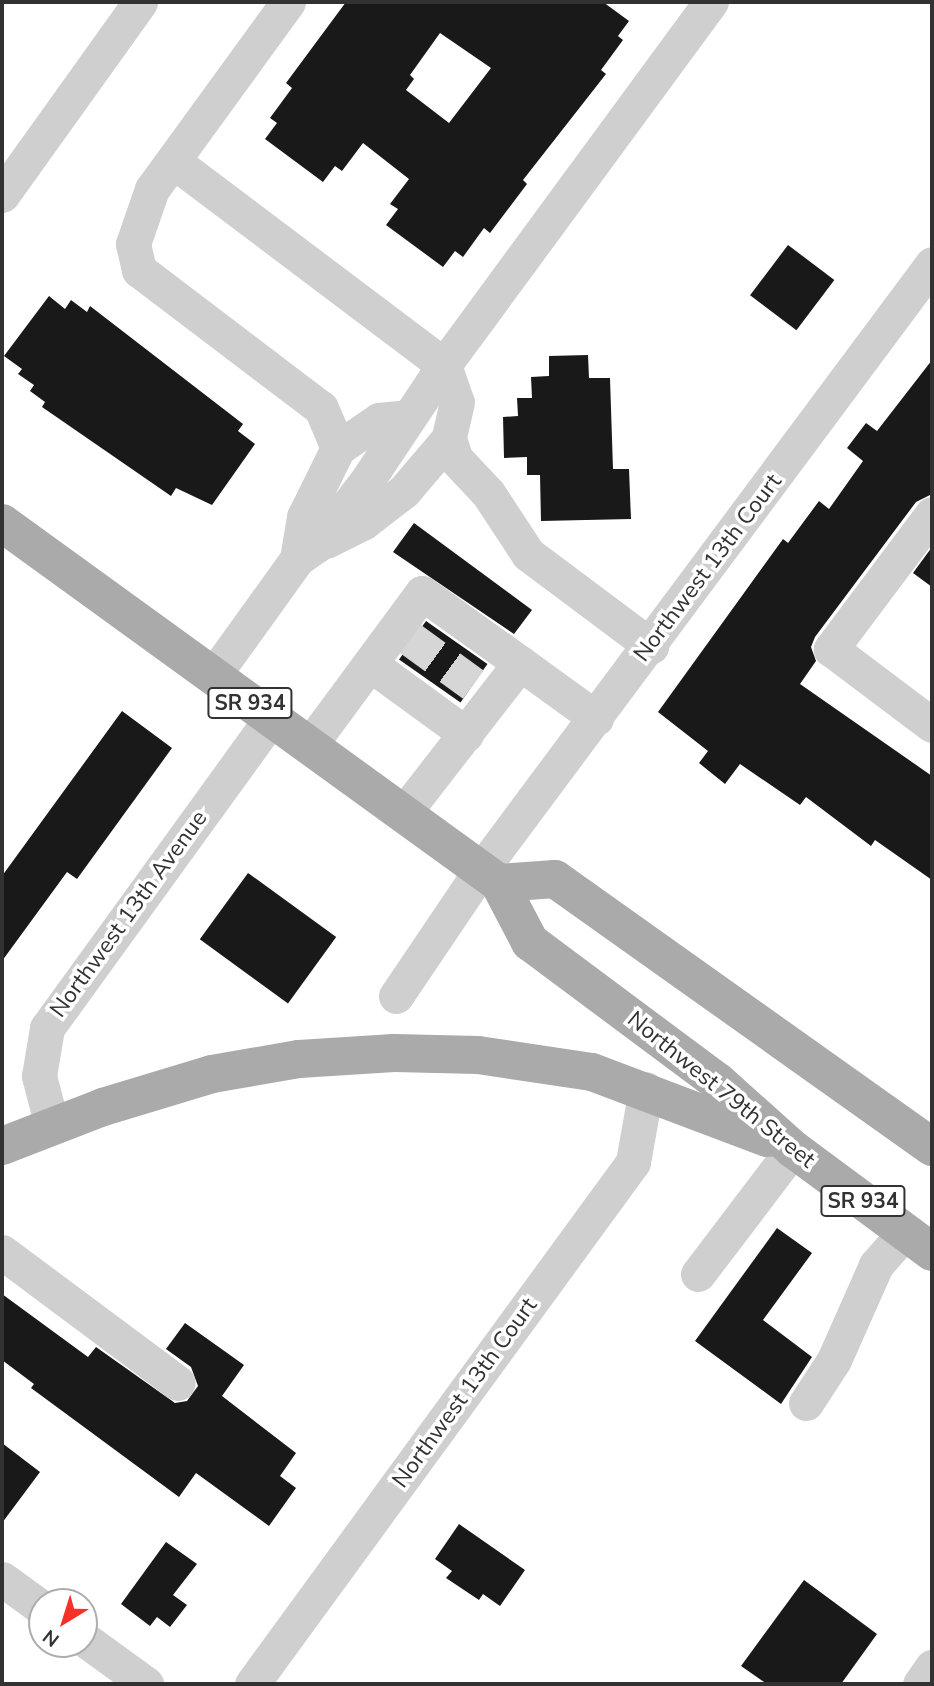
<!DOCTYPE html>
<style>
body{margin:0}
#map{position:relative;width:934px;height:1686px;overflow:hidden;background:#fff;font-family:"Nunito Sans",sans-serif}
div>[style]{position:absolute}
.building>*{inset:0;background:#191919;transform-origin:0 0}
.minor-tunnel>*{height:35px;margin-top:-17.5px;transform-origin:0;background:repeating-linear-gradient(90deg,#d6d6d6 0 35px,transparent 0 53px)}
.minor>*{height:35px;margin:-17.5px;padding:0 17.5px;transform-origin:17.5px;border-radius:17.5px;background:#cfcfcf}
.major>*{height:38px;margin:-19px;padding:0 19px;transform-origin:19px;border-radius:19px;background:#aaa}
span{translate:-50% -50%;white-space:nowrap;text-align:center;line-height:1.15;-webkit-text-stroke:7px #fff;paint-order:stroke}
.shield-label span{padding:2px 5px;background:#fff;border:2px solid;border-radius:5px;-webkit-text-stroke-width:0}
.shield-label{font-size:21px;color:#323232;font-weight:700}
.street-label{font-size:23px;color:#323232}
.frame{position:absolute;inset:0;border:4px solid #323232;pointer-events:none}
.north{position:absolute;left:28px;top:1588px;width:70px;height:70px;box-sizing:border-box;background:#fff;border:2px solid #adadad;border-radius:50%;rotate:218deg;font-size:19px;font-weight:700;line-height:28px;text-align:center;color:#323232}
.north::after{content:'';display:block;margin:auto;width:24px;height:32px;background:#f63127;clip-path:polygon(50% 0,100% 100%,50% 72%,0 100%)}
</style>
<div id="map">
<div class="building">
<div style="clip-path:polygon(evenodd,346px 2px,603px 2px,629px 21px,618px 36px,623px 40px,601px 70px,606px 74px,523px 180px,527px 184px,490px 233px,484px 228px,463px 257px,455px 251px,443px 267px,386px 225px,398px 209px,390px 204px,409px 179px,363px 143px,342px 171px,335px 166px,323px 182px,265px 139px,277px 123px,270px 118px,292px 88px,286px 83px,346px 2px,440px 33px,491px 68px,449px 123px,406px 90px,414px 79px,410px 75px,440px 33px)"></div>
<div style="left:788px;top:245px;width:58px;height:63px;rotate:37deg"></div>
<div style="clip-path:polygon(49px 296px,65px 309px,71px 300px,87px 312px,90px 306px,243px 424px,238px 431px,255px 444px,212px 505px,176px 488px,171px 496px,42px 407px,45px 402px,30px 391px,34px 385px,18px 374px,22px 369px,4px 356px)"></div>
<div style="clip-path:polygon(588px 355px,589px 378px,610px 378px,613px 469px,629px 469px,631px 519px,541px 521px,540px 475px,527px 475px,527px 457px,504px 458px,503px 417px,518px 416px,517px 398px,532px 398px,531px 377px,549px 376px,549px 356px)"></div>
<div style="clip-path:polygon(932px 360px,932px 494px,916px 502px,815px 637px,811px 647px,816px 661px,800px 684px,932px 776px,932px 880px,875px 840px,871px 846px,806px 797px,800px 805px,740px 764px,725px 784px,699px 763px,708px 751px,658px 712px,783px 539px,788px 543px,819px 501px,829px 509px,863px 461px,847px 448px,866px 423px,877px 431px)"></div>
<div style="clip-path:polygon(414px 523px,532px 610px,514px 634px,393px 552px)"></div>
<div style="clip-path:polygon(932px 547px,932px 587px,913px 573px)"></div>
<div style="left:426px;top:621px;width:75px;height:47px;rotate:35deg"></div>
<div style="clip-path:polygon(122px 711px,172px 748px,77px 879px,67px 872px,2px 961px,2px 876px)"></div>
<div style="left:248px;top:873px;width:109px;height:82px;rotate:36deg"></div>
<div style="clip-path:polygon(777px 1228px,812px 1253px,763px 1320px,812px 1357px,781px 1404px,695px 1341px)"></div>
<div style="clip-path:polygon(2px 1294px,88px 1357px,96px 1347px,175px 1403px,187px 1401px,198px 1386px,191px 1367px,166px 1349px,185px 1323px,244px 1365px,222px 1396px,296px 1453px,280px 1476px,296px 1488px,269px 1526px,196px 1473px,179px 1497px,31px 1388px,34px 1384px,2px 1360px)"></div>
<div style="clip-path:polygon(2px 1443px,40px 1472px,2px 1523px)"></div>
<div style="clip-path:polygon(459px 1524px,525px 1570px,500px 1606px,483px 1594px,479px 1600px,446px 1578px,452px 1571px,435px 1559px)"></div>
<div style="clip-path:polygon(166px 1542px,197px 1564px,173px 1595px,187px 1605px,170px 1627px,157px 1617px,150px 1626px,121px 1604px)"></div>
<div style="clip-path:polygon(804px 1580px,877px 1634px,841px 1684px,767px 1684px,741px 1666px)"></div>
</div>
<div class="minor-tunnel">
<div style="left:407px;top:636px;width:82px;rotate:36deg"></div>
</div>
<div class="minor">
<div style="left:288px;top:2px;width:231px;rotate:126deg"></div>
<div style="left:152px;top:189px;width:58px;rotate:109.1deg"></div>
<div style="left:133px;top:244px;width:27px;rotate:77deg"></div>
<div style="left:139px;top:270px;width:228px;rotate:37.2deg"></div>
<div style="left:321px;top:408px;width:43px;rotate:67deg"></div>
<div style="left:173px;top:161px;width:339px;rotate:37deg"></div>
<div style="left:444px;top:365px;width:39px;rotate:71deg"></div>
<div style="left:457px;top:402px;width:37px;rotate:103deg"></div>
<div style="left:449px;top:438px;width:70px;rotate:130.3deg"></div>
<div style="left:404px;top:491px;width:51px;rotate:142.2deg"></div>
<div style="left:364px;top:522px;width:42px;rotate:153.4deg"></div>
<div style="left:2px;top:195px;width:237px;rotate:-54.4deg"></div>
<div style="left:449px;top:438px;width:21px;rotate:73deg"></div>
<div style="left:455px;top:458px;width:48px;rotate:46.7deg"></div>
<div style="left:488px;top:493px;width:73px;rotate:56.7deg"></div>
<div style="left:528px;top:554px;width:154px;rotate:36.8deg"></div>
<div style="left:932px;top:514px;width:169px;rotate:126.8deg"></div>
<div style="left:831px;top:649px;width:126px;rotate:37deg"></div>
<div style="left:297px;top:559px;width:43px;rotate:-80.5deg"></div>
<div style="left:304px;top:517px;width:77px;rotate:-63.8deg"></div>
<div style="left:338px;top:448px;width:50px;rotate:-34.3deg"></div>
<div style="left:379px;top:420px;width:30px;rotate:-6deg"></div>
<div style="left:520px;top:663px;width:94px;rotate:35.9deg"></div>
<div style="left:370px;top:664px;width:119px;rotate:36.1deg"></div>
<div style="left:213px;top:676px;width:144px;rotate:-54.3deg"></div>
<div style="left:297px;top:559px;width:24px;rotate:-35deg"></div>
<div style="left:317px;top:545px;width:80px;rotate:-52.1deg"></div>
<div style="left:366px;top:482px;width:141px;rotate:-56.3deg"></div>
<div style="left:444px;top:365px;width:451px;rotate:-53.7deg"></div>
<div style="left:309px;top:746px;width:190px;rotate:-53.6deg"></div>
<div style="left:422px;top:593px;width:120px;rotate:35.5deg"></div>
<div style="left:520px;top:663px;width:191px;rotate:127.8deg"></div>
<div style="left:396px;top:996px;width:152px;rotate:-56deg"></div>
<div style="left:481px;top:870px;width:755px;rotate:-53.34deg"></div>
<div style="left:52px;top:1126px;width:52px;rotate:-104.6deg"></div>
<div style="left:39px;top:1076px;width:49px;rotate:-80.5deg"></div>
<div style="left:47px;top:1028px;width:382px;rotate:-54.1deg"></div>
<div style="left:2px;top:1252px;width:219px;rotate:36.7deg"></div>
<div style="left:698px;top:1274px;width:157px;rotate:-52.8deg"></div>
<div style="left:806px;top:1403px;width:51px;rotate:-56.9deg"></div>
<div style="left:834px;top:1360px;width:104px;rotate:-66.1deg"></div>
<div style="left:876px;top:1265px;width:44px;rotate:-48.7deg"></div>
<div style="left:2px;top:1579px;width:49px;rotate:35.9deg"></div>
<div style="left:84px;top:1639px;width:77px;rotate:36deg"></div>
<div style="left:252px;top:1684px;width:646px;rotate:-53.87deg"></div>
<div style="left:633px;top:1162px;width:74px;rotate:-79.9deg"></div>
<div style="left:920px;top:1684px;width:21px;rotate:-55deg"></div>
</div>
<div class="major">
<div style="left:2px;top:523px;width:614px;rotate:35.92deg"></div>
<div style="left:499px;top:883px;width:67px;rotate:62.3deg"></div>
<div style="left:530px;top:942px;width:234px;rotate:36.7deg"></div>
<div style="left:718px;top:1082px;width:101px;rotate:41.8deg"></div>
<div style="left:793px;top:1149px;width:173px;rotate:36.5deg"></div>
<div style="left:499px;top:883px;width:56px;rotate:-4.1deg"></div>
<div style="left:555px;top:879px;width:463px;rotate:35.4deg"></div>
<div style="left:2px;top:1146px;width:108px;rotate:-21.1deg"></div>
<div style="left:103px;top:1107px;width:114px;rotate:-16.8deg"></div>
<div style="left:212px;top:1074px;width:88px;rotate:-9.8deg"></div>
<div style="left:299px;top:1059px;width:95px;rotate:-3.6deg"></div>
<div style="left:394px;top:1053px;width:84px;rotate:1.4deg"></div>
<div style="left:478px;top:1055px;width:115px;rotate:8.5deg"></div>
<div style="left:592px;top:1072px;width:187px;rotate:20.7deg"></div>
</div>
<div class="shield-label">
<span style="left:250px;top:703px">SR 934</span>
<span style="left:863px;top:1201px">SR 934</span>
</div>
<div class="street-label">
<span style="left:708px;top:568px;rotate:-53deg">Northwest 13th Court</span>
<span style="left:129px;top:914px;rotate:-54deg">Northwest 13th Avenue</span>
<span style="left:721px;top:1090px;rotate:39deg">Northwest 79th Street</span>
<span style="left:465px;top:1393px;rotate:-54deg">Northwest 13th Court</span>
</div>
<div class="frame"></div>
<div class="north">N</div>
</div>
